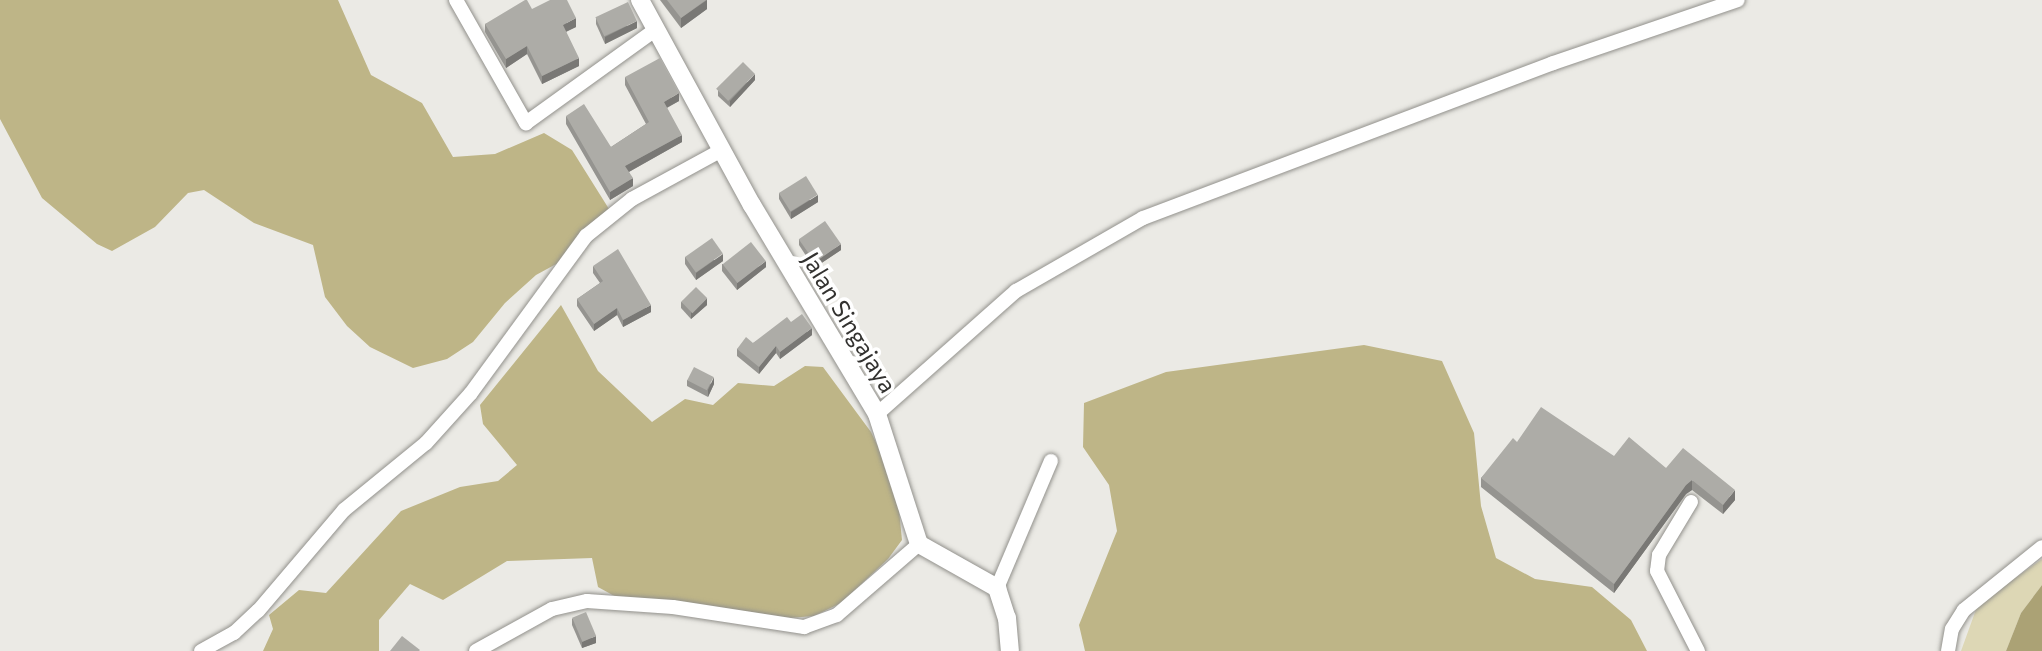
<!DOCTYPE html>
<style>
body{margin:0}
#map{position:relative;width:2042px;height:651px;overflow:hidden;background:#ebeae5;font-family:Commissioner,sans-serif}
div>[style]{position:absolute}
.green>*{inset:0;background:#ddd7b5}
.forest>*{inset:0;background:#beb587}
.water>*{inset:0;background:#aba275}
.roads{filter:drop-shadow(0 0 2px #92918c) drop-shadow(0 0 2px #92918c)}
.minor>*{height:14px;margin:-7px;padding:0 7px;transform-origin:7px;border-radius:7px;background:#fff}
.tertiary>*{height:18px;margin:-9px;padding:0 9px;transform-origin:9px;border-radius:9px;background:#fff}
.wall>*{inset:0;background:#959490}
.shaded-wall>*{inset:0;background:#797875}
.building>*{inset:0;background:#adaca7;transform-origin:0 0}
span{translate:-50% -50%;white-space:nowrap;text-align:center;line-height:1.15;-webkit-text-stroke:7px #fff;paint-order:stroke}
.street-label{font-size:24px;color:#333230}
</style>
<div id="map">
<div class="green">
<div style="clip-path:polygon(2042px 559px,2042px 585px,2021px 613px,2006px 651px,1961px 651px,1978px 604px)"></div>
</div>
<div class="forest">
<div style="clip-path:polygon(0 0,338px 0,371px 75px,422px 103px,453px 157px,495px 154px,544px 133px,572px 150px,609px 209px,558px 263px,536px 275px,505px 303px,473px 342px,447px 359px,413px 368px,370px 347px,347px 326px,325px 297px,313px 245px,254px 223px,204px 190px,188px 193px,155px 227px,112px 251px,97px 244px,42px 198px,0 119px)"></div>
<div style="clip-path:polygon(561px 305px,598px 371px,652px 422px,685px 399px,713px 405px,738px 383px,774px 386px,805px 366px,823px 367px,871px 432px,885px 461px,898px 500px,902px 540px,888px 559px,841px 603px,814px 616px,789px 618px,618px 598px,598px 587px,592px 558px,507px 561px,443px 600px,410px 584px,379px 620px,379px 651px,263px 651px,273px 629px,269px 615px,299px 590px,326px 593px,401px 511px,460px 487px,498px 481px,517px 465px,483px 424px,480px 405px)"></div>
<div style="clip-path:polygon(1364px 345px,1442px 361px,1474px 433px,1481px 506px,1496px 558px,1535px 579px,1592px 587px,1631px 620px,1647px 651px,1085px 651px,1079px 625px,1117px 531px,1109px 485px,1083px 447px,1084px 403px,1166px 372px)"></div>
</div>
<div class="water">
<div style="clip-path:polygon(2042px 585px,2042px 651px,2006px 651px,2021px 613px)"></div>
</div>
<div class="roads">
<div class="minor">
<div style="left:456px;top:0;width:142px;rotate:60.4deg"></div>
<div style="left:526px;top:123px;width:159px;rotate:-35.8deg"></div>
<div style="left:877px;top:414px;width:186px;rotate:-41.5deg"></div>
<div style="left:1016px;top:291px;width:146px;rotate:-29.9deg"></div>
<div style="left:1143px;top:218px;width:438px;rotate:-20.7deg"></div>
<div style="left:1553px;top:63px;width:195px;rotate:-18.8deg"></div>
<div style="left:1691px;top:502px;width:62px;rotate:121.1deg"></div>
<div style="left:1659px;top:555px;width:16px;rotate:97deg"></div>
<div style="left:1657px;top:571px;width:90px;rotate:62.9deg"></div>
<div style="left:997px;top:588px;width:138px;rotate:-67deg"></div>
<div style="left:201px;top:651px;width:38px;rotate:-29deg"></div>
<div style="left:234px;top:633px;width:33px;rotate:-43deg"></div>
<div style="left:258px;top:611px;width:133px;rotate:-49.6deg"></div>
<div style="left:344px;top:510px;width:106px;rotate:-39.3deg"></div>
<div style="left:426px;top:443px;width:67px;rotate:-48deg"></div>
<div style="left:471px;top:393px;width:195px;rotate:-53.8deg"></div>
<div style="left:586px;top:236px;width:59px;rotate:-38.8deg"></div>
<div style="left:632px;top:199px;width:102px;rotate:-28.6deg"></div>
<div style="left:476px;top:651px;width:87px;rotate:-28.9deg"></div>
<div style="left:552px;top:609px;width:36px;rotate:-13deg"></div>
<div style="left:587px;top:601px;width:86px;rotate:4deg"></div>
<div style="left:673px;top:607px;width:133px;rotate:8.7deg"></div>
<div style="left:804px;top:627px;width:35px;rotate:-20deg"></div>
<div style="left:837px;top:615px;width:108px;rotate:-40.9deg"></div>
<div style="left:1948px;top:651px;width:22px;rotate:-80deg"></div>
<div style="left:1952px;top:629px;width:22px;rotate:-58deg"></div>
<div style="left:1964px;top:610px;width:100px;rotate:-38.9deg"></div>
</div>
<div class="tertiary">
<div style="left:640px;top:0;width:234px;rotate:61.4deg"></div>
<div style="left:752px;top:205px;width:244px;rotate:59.1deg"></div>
<div style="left:877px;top:414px;width:137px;rotate:72.1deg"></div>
<div style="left:919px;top:544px;width:90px;rotate:29.4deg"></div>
<div style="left:997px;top:588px;width:32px;rotate:72deg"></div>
<div style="left:1007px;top:618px;width:33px;rotate:85deg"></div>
</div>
</div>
<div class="wall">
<div style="clip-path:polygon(660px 0,707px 0,707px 9px,681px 28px)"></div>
<div style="clip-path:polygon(532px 9px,576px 27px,566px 32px,579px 66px,542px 84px,527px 54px,506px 68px,485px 32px,485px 24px)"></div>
<div style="clip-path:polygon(596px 18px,637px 28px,605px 44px,596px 24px)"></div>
<div style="clip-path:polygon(625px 77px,679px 101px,667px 108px,682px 142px,629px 172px,633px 186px,610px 200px,566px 124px,566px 116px,611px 147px,646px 124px,625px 85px)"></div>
<div style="clip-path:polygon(755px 80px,730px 107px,718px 96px,718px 90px)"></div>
<div style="clip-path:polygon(779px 193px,818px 202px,791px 219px,779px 199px)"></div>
<div style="clip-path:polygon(799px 239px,841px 250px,814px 268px,799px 245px)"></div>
<div style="clip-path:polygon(685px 257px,723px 261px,696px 280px,685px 264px)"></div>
<div style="clip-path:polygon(722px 264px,766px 267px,737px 290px,722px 271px)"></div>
<div style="clip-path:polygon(593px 266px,651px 312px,623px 327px,617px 315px,594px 331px,577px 306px,577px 299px,600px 283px,593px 273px)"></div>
<div style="clip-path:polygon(681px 302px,707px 305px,691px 319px,681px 308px)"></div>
<div style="clip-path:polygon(791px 322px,812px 335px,780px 359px,776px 353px,759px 374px,737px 356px,737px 349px,753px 343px)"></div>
<div style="clip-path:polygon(687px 380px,714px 384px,708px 397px,687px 386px)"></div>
<div style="clip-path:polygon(1517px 442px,1614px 456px,1666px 468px,1735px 500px,1723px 514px,1692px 490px,1686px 494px,1614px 593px,1481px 487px,1481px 478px)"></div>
<div style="clip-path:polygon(572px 618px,596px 643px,582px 648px,572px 625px)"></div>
</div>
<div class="shaded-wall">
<div style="clip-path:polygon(707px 0,707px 9px,681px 28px,681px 18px)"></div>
<div style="clip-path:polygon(576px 18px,576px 27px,563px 33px,563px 25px)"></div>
<div style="clip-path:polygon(637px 21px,637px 28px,605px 44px,605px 37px)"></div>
<div style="clip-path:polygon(527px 46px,527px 54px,506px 68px,506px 59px)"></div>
<div style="clip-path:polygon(579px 58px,579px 66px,542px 84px,542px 76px)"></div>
<div style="clip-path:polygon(755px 74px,755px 80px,730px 107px,730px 101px)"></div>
<div style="clip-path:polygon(679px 93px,679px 101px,664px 109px,664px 102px)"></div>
<div style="clip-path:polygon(682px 135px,682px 142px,625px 174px,625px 166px)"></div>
<div style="clip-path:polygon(633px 178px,633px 186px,610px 200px,610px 192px)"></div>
<div style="clip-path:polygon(818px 195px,818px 202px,791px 219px,791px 212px)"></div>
<div style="clip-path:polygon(841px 244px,841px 250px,814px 268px,814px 262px)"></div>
<div style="clip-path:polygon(723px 254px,723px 261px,696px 280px,696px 273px)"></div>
<div style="clip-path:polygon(766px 261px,766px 267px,737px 290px,737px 283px)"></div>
<div style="clip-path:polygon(707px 298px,707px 305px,691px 319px,691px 313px)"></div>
<div style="clip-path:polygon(651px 305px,651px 312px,623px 327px,623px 320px)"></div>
<div style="clip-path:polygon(617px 308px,617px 315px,594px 331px,594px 324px)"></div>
<div style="clip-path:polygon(812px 328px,812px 335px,780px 359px,780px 352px)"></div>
<div style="clip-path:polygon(776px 346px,776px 353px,759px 374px,759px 367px)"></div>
<div style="clip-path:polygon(714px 377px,714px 384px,708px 397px,708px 390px)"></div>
<div style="clip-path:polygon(1692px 480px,1692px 490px,1686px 494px,1614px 593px,1614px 584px,1686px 485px)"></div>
<div style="clip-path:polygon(1735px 490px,1735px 500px,1723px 514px,1723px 505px)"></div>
<div style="clip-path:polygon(596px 636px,596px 643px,582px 648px,582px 642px)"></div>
</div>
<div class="building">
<div style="clip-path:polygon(525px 0,527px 0,532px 9px,550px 0,567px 0,576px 18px,563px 25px,579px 58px,542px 76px,527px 46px,506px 59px,485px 24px)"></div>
<div style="clip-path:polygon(667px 0,706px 0,681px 18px)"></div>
<div style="left:628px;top:2px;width:21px;height:36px;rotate:65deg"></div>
<div style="clip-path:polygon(660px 58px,679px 93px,664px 102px,682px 135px,625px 166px,633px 178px,610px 192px,566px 116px,584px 104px,611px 147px,649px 122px,625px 77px)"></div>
<div style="left:743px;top:62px;width:17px;height:38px;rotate:45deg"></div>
<div style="left:806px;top:176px;width:22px;height:32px;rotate:58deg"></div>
<div style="left:825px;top:221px;width:28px;height:32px;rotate:55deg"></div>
<div style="left:712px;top:238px;width:19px;height:33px;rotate:55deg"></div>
<div style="left:751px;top:242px;width:24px;height:36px;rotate:52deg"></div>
<div style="clip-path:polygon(618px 249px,651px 305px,623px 320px,617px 308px,594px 324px,577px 299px,603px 281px,593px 266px)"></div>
<div style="left:696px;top:287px;width:16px;height:21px;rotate:45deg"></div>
<div style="clip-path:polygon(802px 314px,812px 328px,780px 352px,776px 346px,759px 367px,737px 349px,746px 337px,753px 343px,787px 317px,791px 322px)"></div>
<div style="left:694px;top:367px;width:22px;height:15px;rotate:27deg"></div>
<div style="clip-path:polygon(1541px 407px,1614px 456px,1629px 437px,1666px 468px,1683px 448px,1735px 490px,1723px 505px,1692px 480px,1686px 485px,1614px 584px,1481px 478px,1513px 438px,1517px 442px)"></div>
<div style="left:586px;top:612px;width:26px;height:15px;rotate:67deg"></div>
<div style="clip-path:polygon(402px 636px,420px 650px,419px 651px,390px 651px)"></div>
</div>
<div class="street-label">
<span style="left:850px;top:322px;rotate:59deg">Jalan Singajaya</span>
</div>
</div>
